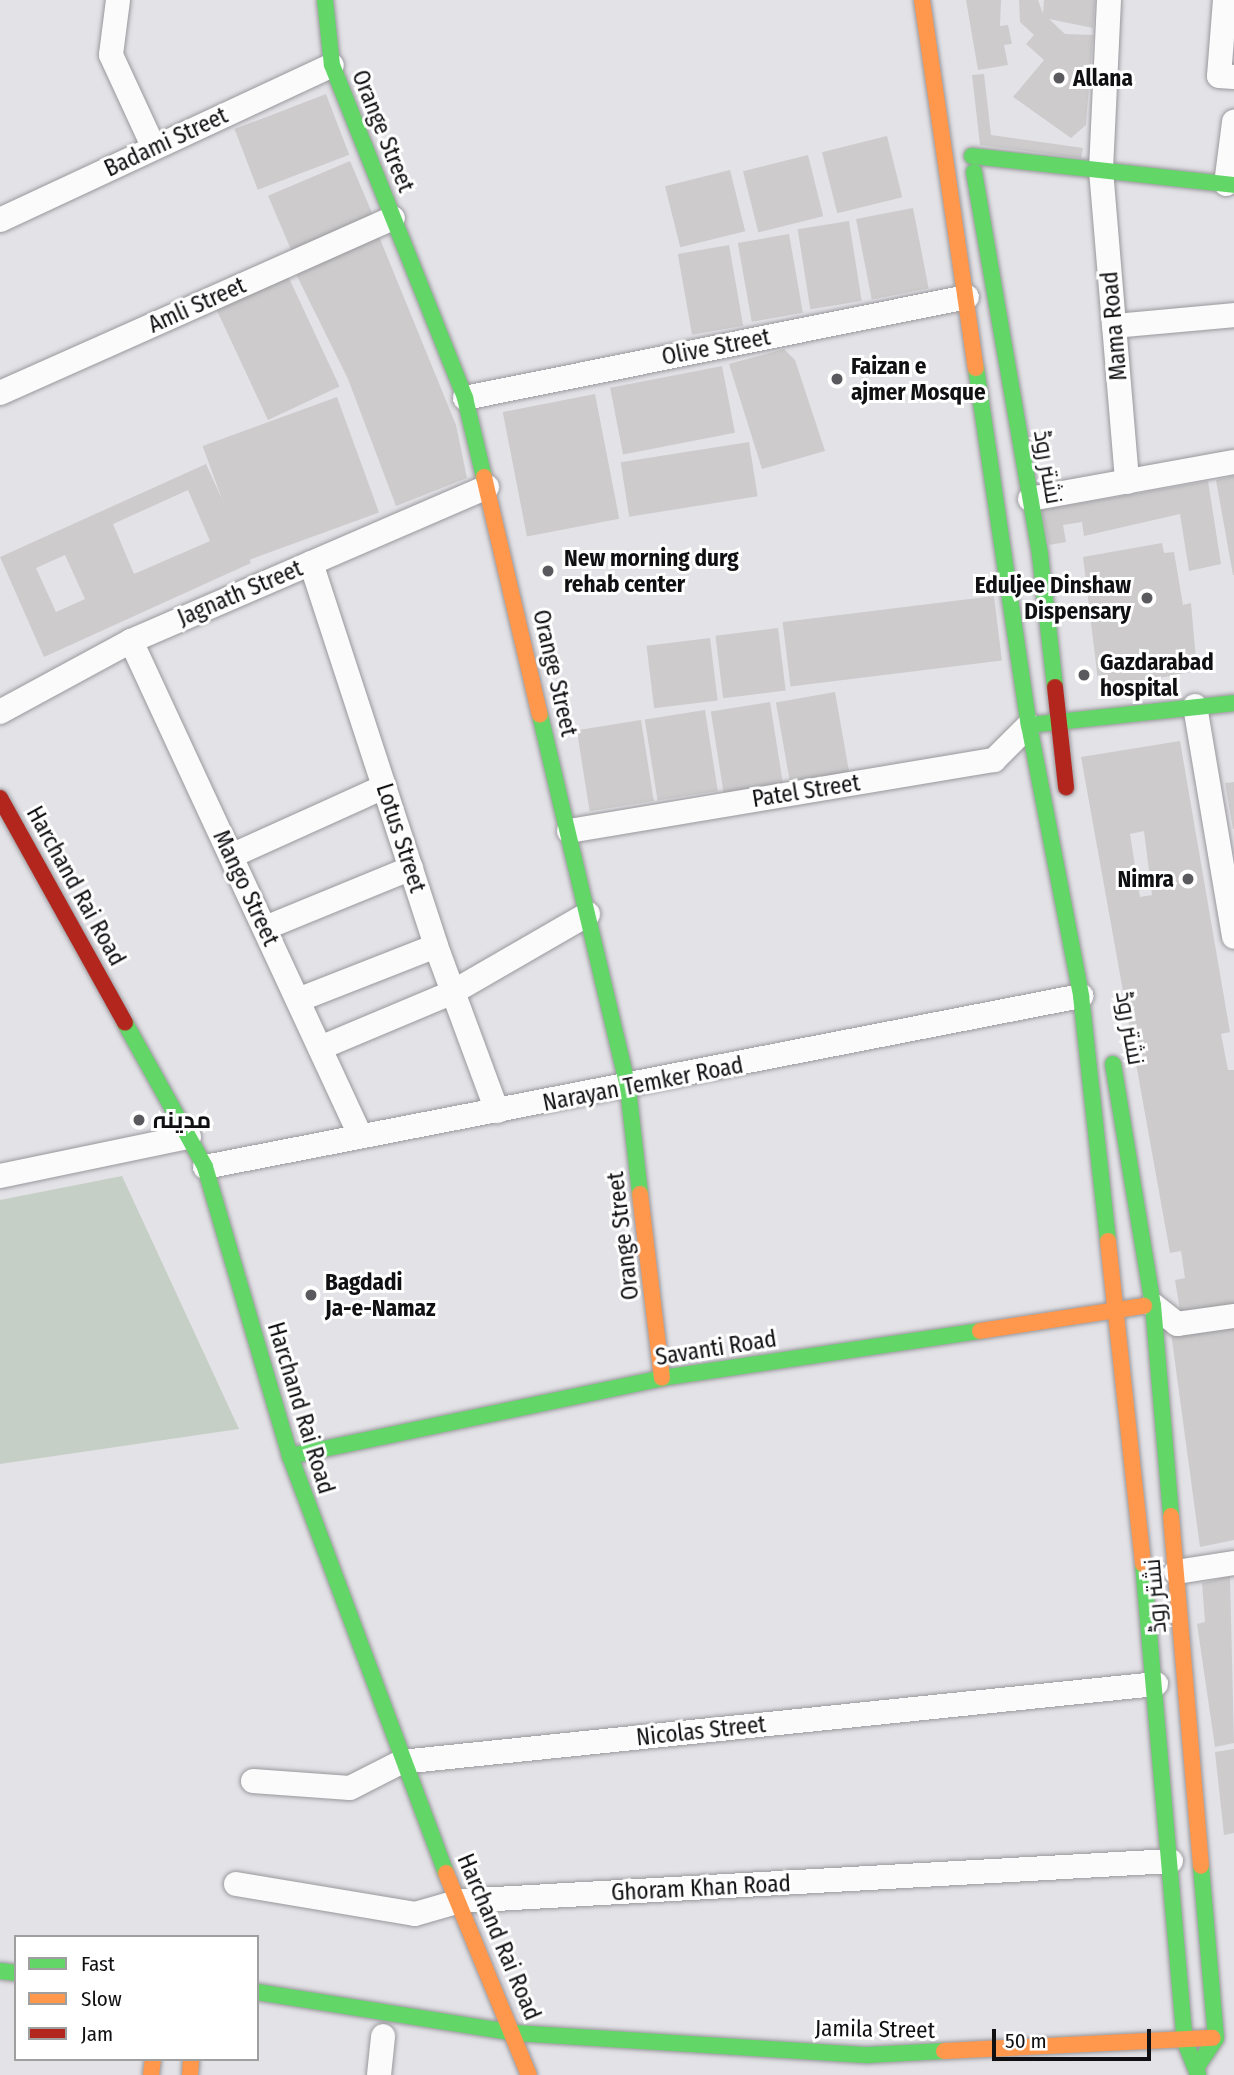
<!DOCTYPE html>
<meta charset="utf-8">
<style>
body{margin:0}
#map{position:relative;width:1234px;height:2075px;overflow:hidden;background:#e3e2e7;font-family:"Fira Sans Condensed",Cairo,sans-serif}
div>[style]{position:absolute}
.green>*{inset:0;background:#c6cfc6}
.building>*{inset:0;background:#cdcbcc;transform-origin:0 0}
.roads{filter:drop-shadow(0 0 2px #99989c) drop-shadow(0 0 2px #99989c)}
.street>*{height:24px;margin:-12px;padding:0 12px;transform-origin:12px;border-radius:12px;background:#fbfbfb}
.fast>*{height:16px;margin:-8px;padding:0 8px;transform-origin:8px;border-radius:8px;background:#63d668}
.slow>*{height:16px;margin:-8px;padding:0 8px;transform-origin:8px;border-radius:8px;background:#ff974d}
.jam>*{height:16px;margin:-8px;padding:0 8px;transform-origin:8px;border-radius:8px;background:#b3261e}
.dots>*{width:19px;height:19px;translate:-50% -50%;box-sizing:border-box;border:4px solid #fff;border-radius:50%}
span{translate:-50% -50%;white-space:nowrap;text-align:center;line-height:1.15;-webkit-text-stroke:6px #fff;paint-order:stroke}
.poi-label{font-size:23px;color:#100f12;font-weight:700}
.left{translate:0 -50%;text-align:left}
.right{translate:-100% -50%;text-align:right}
.street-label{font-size:23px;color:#100f12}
.legend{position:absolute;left:14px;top:1935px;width:245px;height:126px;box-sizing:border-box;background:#fff;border:2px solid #9f9fa0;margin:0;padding:9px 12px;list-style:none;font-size:21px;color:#100f12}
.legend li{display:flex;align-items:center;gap:14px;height:35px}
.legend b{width:35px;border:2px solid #9f9fa0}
.scale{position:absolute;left:992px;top:2029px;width:159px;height:32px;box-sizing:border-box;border:4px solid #100f12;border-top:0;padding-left:9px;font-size:21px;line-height:24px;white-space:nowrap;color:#100f12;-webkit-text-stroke:5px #fff;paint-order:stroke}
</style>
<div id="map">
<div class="green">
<div style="clip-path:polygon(122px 1176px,239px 1429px,0 1464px,0 1200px)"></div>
</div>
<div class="building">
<div style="clip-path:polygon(966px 0,1001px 0,1000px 26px,1008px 25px,1012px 44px,1004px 45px,1008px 65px,978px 70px)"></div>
<div style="clip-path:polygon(1019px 0,1038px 0,1043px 14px,1044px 0,1095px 0,1093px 28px,1049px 19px,1065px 34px,1093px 35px,1086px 125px,1071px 138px,1013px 97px,1044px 60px,1026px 44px,1034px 35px,1020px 22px)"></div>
<div style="clip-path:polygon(984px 74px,991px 135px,1083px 148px,1081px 158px,980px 145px,972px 75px)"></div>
<div style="left:326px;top:94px;width:65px;height:98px;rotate:69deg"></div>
<div style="left:887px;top:136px;width:63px;height:67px;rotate:76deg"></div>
<div style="left:808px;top:155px;width:63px;height:67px;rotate:76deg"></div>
<div style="left:350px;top:161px;width:60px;height:89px;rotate:67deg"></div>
<div style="left:730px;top:170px;width:63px;height:67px;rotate:76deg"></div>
<div style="left:913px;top:208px;width:82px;height:58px;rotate:79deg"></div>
<div style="left:849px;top:221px;width:81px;height:52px;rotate:81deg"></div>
<div style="clip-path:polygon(378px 234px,456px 425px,467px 478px,396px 506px,348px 379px,294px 270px)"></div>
<div style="left:789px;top:234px;width:80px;height:52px;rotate:80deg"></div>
<div style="left:729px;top:245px;width:82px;height:52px;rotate:80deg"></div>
<div style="left:288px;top:276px;width:122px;height:79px;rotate:65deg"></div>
<div style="clip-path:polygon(784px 349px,795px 360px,825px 451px,762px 469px,729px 364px)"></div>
<div style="left:722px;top:366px;width:68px;height:114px;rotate:79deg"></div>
<div style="left:595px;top:394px;width:127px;height:94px;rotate:79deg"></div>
<div style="left:337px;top:397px;width:123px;height:143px;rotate:70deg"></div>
<div style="left:749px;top:442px;width:55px;height:130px;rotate:81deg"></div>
<div style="clip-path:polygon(evenodd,206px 464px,251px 563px,44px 657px,0 557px,206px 464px,188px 490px,210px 541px,134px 574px,113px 524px,188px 490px,206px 464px,65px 555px,85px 599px,56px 612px,36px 568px,65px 555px)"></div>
<div style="clip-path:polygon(1234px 476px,1234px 575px,1233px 575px,1216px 480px)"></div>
<div style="clip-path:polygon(1208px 481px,1221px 564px,1189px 571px,1180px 514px,1084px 536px,1082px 522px,1063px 525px,1066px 542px,1049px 545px,1042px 510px)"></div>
<div style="clip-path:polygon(1162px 543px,1164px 553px,1174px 552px,1183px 605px,1191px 603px,1197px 671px,1099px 689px,1083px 557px)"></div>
<div style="left:994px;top:596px;width:65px;height:213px;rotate:83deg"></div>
<div style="left:778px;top:628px;width:63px;height:63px;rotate:83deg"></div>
<div style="left:710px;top:638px;width:63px;height:64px;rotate:83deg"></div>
<div style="left:835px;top:692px;width:83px;height:60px;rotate:80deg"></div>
<div style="left:770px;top:702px;width:82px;height:60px;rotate:81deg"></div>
<div style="left:705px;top:710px;width:82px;height:61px;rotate:81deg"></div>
<div style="left:641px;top:720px;width:82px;height:65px;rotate:81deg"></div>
<div style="clip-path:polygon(evenodd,1180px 741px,1230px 1032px,1221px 1034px,1228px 1070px,1234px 1070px,1234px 1308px,1181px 1316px,1175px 1280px,1185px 1278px,1181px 1251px,1170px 1253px,1081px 757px,1180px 741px,1144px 831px,1152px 895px,1140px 897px,1130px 834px,1144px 831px)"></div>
<div style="clip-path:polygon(1234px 782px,1234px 829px,1233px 829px,1225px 783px)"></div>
<div style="clip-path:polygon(1234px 1323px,1234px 1540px,1200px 1547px,1171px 1333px)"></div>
<div style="clip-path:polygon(1230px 1576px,1234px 1743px,1215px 1747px,1197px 1624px,1205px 1622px,1202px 1583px)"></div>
<div style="clip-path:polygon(1234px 1749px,1234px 1833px,1224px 1835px,1215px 1752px)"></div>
</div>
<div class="roads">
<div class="street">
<div style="left:118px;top:0;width:55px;rotate:97.3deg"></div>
<div style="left:111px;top:55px;width:102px;rotate:65.2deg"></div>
<div style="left:1109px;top:0;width:170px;rotate:92.7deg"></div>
<div style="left:1101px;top:170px;width:313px;rotate:85.2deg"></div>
<div style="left:1225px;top:0;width:76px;rotate:94.5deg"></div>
<div style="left:1219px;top:76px;width:15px;rotate:4deg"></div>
<div style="left:1226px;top:184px;width:63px;rotate:-82.6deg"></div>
<div style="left:0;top:220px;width:366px;rotate:-25deg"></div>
<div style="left:1114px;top:326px;width:121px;rotate:-5.2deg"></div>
<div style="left:0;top:393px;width:430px;rotate:-24deg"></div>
<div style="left:465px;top:398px;width:512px;rotate:-11.38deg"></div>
<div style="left:1030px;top:499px;width:207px;rotate:-10.3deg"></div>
<div style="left:311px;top:563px;width:403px;rotate:71.9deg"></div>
<div style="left:436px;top:946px;width:176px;rotate:69.7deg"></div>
<div style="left:131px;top:641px;width:544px;rotate:65.13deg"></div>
<div style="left:1195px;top:706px;width:234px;rotate:80.4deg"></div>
<div style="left:0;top:712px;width:149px;rotate:-28.5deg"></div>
<div style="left:131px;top:641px;width:388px;rotate:-23.4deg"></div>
<div style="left:569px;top:831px;width:431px;rotate:-9.5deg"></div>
<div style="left:994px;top:760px;width:49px;rotate:-45deg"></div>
<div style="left:231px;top:856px;width:168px;rotate:-24.3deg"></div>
<div style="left:265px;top:928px;width:158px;rotate:-22.3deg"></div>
<div style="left:298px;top:1000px;width:148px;rotate:-21.4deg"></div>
<div style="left:320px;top:1048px;width:144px;rotate:-22.8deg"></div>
<div style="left:453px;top:992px;width:156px;rotate:-30deg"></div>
<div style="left:205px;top:1167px;width:893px;rotate:-11.05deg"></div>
<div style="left:0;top:1176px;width:193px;rotate:-11.7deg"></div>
<div style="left:1153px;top:1305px;width:31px;rotate:38deg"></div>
<div style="left:1177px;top:1324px;width:58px;rotate:-8deg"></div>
<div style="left:1176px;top:1572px;width:59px;rotate:-8.8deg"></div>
<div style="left:253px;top:1781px;width:97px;rotate:4.1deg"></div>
<div style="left:350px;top:1788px;width:57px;rotate:-27deg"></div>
<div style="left:401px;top:1762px;width:759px;rotate:-5.9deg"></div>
<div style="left:236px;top:1884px;width:181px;rotate:9.5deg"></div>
<div style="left:415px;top:1914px;width:47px;rotate:-16.1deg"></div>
<div style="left:460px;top:1901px;width:712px;rotate:-3.22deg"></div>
<div style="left:379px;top:2075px;width:39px;rotate:-84deg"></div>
</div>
<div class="fast">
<div style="left:325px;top:0;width:65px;rotate:83.9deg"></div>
<div style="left:332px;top:65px;width:359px;rotate:68.2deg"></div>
<div style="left:465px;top:398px;width:81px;rotate:76.5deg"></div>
<div style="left:972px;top:156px;width:264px;rotate:6.3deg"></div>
<div style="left:974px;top:172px;width:389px;rotate:80.2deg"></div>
<div style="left:1040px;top:555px;width:133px;rotate:83.5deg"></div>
<div style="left:976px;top:368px;width:361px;rotate:81.6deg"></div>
<div style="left:1029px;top:725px;width:276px;rotate:79.1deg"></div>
<div style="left:1081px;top:996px;width:246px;rotate:83.7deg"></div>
<div style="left:540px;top:715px;width:383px;rotate:76.7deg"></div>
<div style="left:628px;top:1088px;width:107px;rotate:83.5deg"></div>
<div style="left:1029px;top:725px;width:206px;rotate:-6.1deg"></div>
<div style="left:125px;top:1023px;width:165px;rotate:60.9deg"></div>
<div style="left:205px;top:1167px;width:301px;rotate:73.6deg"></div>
<div style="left:290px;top:1456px;width:445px;rotate:69.5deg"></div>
<div style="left:1113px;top:1064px;width:244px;rotate:80.6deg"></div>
<div style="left:1153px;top:1305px;width:212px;rotate:85.1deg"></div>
<div style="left:290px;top:1456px;width:380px;rotate:-11.8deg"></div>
<div style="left:662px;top:1378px;width:321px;rotate:-8.4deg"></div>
<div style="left:1143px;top:1564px;width:480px;rotate:85deg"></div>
<div style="left:1185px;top:2042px;width:35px;rotate:68deg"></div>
<div style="left:0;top:1971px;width:16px;rotate:7deg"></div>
<div style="left:257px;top:1992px;width:261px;rotate:9deg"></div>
<div style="left:515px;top:2033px;width:354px;rotate:3.6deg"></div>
<div style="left:868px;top:2055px;width:76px;rotate:-3deg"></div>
<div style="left:1198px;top:2065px;width:32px;rotate:-56deg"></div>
<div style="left:1216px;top:2038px;width:173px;rotate:-95deg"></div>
</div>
<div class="slow">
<div style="left:922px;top:0;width:372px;rotate:81.7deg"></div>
<div style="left:484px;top:477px;width:244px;rotate:76.8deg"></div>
<div style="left:640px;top:1194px;width:185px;rotate:83.2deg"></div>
<div style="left:1108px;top:1241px;width:325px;rotate:83.8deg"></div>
<div style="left:980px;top:1331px;width:166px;rotate:-8.7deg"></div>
<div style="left:1171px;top:1516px;width:351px;rotate:85.1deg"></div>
<div style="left:446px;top:1873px;width:218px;rotate:67.7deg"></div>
<div style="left:944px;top:2051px;width:269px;rotate:-2.8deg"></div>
<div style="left:151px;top:2075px;width:16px;rotate:-83deg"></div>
<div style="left:190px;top:2075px;width:16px;rotate:-86deg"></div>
</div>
<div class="jam">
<div style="left:1055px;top:687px;width:101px;rotate:83.7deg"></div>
<div style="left:0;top:798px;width:257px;rotate:60.9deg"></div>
</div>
</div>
<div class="dots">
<div style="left:1059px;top:78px;background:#5a595d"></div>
<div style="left:837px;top:379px;background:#5a595d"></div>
<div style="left:548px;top:571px;background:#5a595d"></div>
<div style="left:1147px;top:598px;background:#5a595d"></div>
<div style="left:1084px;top:675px;background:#5a595d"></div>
<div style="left:1188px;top:879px;background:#5a595d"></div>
<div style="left:139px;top:1120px;background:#5a595d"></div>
<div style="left:311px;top:1295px;background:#5a595d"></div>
</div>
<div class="poi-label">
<span class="left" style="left:1073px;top:78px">Allana</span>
<span class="left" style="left:851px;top:379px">Faizan e<br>ajmer Mosque</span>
<span class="left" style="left:564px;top:571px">New morning durg<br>rehab center</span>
<span class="right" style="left:1131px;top:598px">Eduljee Dinshaw<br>Dispensary</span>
<span class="left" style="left:1100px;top:675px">Gazdarabad<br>hospital</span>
<span class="right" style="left:1174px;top:879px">Nimra</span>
<span class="left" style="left:153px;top:1120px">مدینہ</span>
<span class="left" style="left:325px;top:1295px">Bagdadi<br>Ja-e-Namaz</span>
</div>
<div class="street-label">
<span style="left:383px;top:131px;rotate:68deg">Orange Street</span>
<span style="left:166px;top:142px;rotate:-25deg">Badami Street</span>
<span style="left:197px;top:305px;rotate:-24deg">Amli Street</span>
<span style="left:1114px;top:326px;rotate:-95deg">Mama Road</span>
<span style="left:716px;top:347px;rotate:-11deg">Olive Street</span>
<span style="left:1048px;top:467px;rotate:80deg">نشتر روڈ</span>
<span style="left:240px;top:593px;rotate:-23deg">Jagnath Street</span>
<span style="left:555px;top:673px;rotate:77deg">Orange Street</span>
<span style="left:806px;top:791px;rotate:-9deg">Patel Street</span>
<span style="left:401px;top:838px;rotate:72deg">Lotus Street</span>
<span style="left:76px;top:886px;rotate:61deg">Harchand Rai Road</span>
<span style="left:246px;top:888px;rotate:65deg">Mango Street</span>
<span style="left:1130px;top:1028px;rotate:80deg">نشتر روڈ</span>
<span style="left:643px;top:1084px;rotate:-11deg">Narayan Temker Road</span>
<span style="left:623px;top:1236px;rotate:-97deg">Orange Street</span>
<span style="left:716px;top:1348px;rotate:-9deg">Savanti Road</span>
<span style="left:301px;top:1408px;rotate:73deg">Harchand Rai Road</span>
<span style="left:1155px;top:1596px;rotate:-95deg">نشتر روڈ</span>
<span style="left:701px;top:1731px;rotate:-6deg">Nicolas Street</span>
<span style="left:701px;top:1888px;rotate:-3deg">Ghoram Khan Road</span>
<span style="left:499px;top:1937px;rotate:67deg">Harchand Rai Road</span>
<span style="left:875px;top:2029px;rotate:1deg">Jamila Street</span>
</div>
<ul class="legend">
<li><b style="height:9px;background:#63d668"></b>Fast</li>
<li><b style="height:9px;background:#ff974d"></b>Slow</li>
<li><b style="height:9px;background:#b3261e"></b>Jam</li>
</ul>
<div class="scale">50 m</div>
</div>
